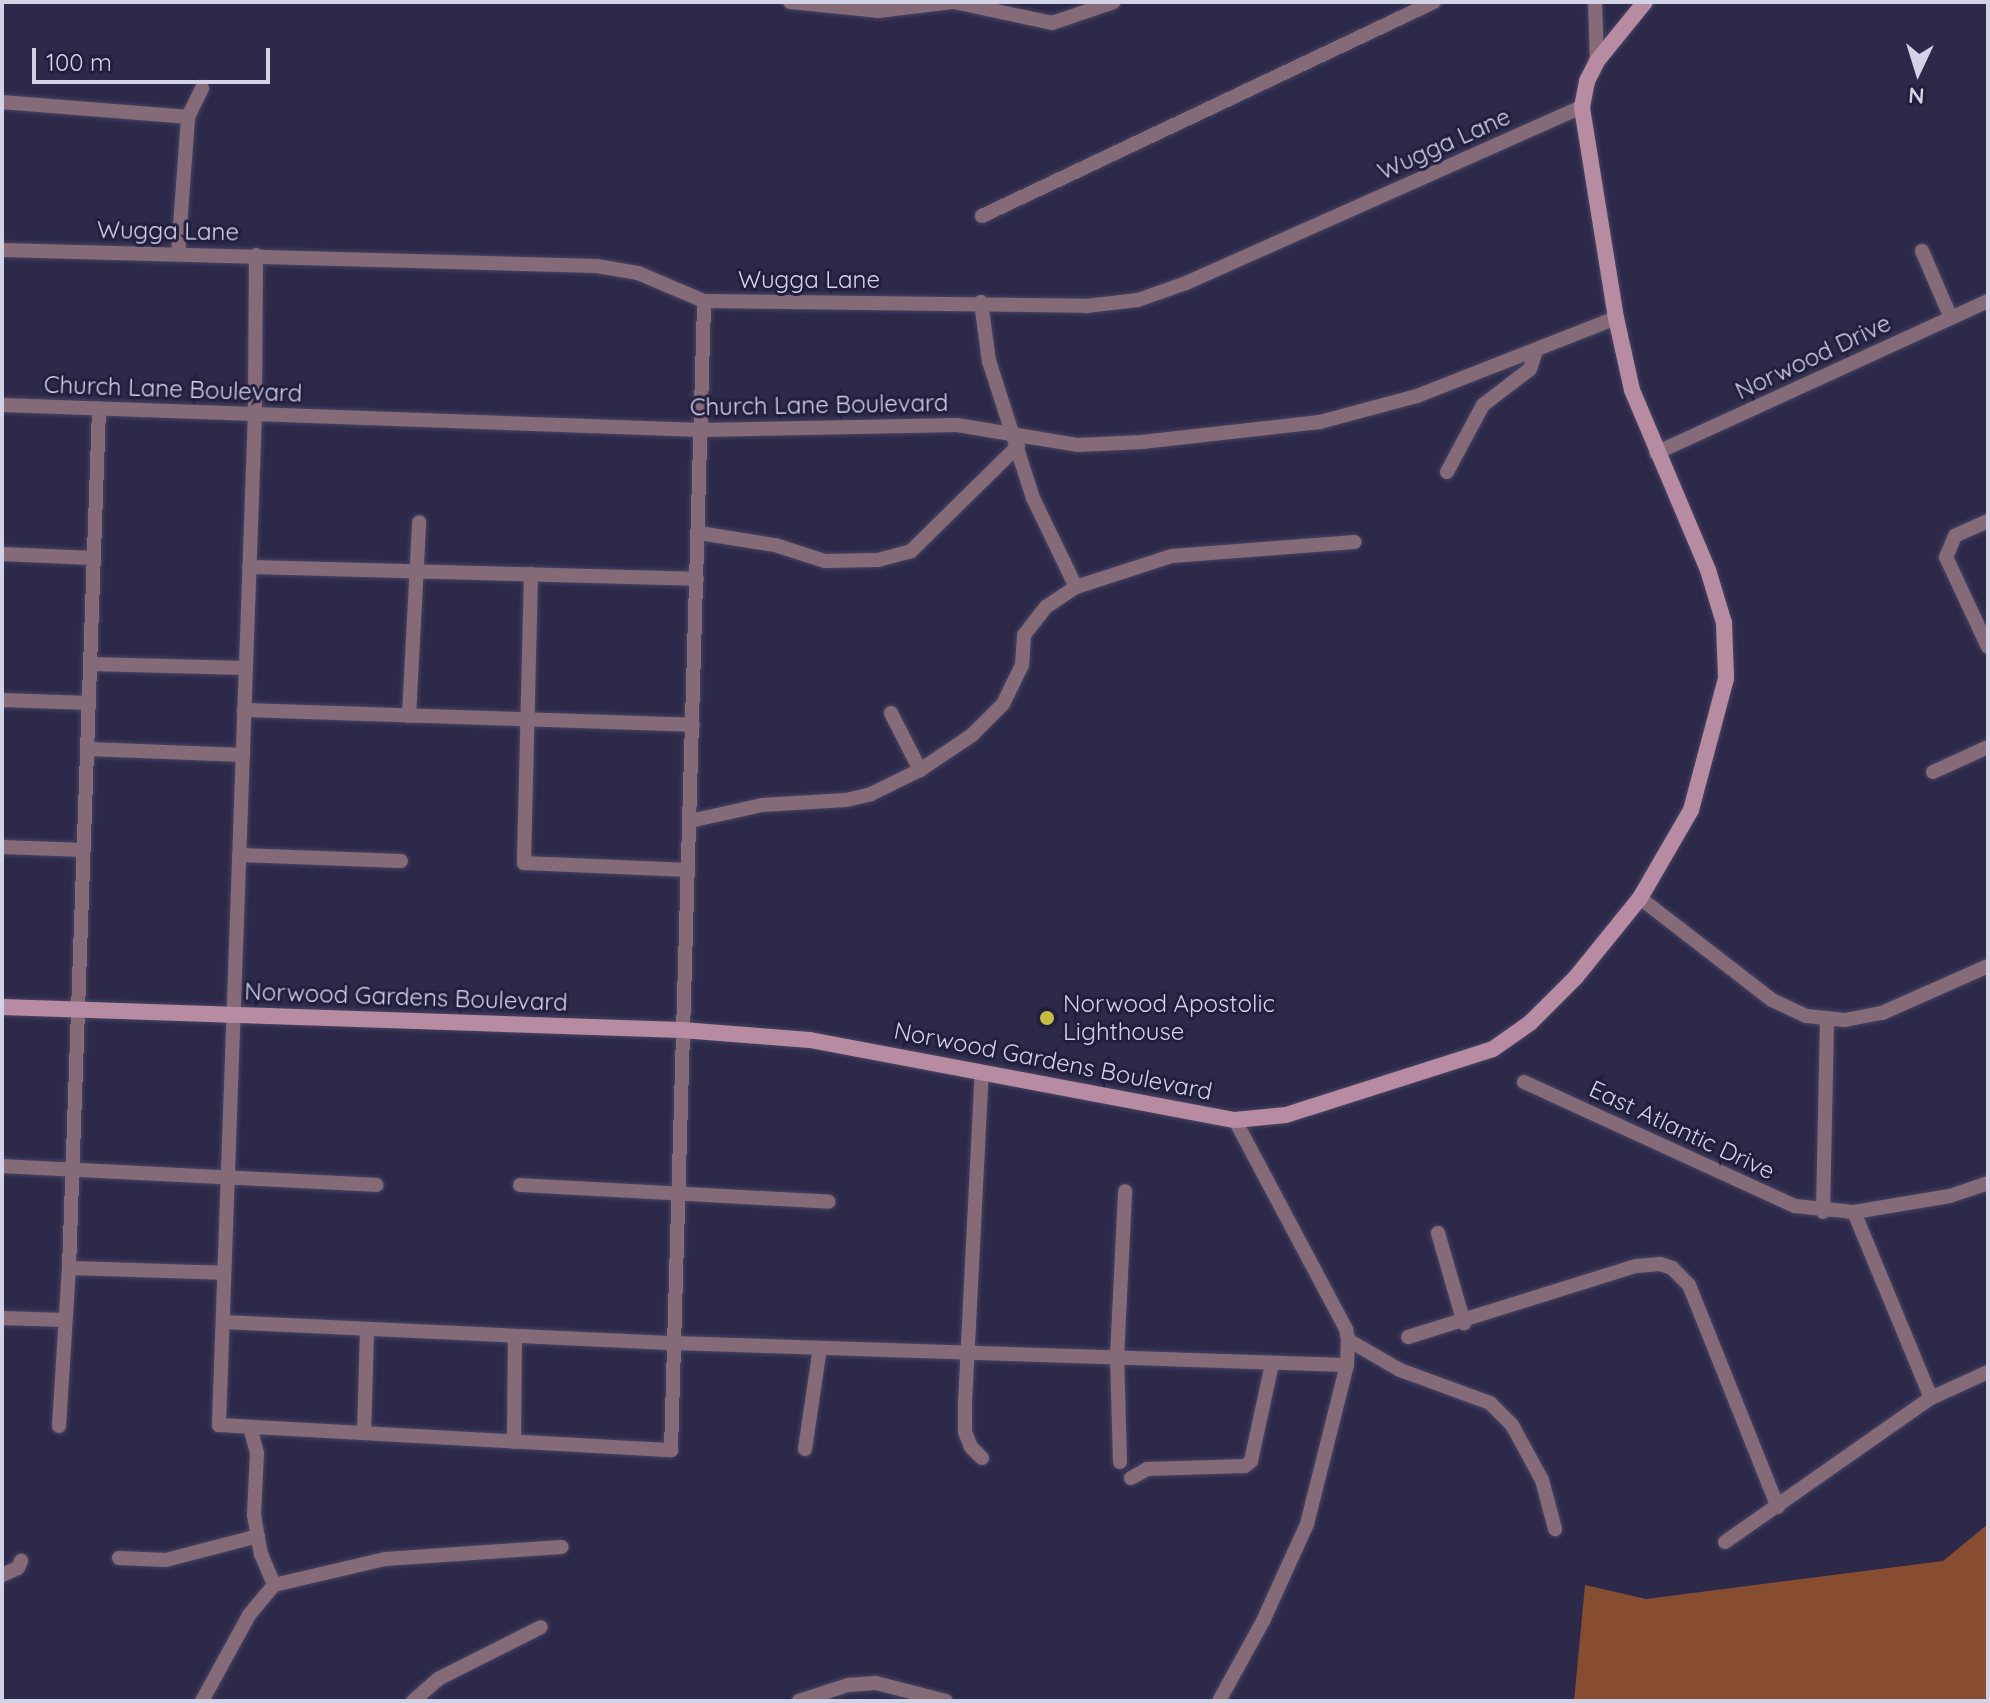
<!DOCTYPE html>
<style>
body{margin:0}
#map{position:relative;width:1990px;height:1703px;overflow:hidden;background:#2c2949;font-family:Quicksand,sans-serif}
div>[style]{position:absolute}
.forest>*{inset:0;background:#874d30}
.roads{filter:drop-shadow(0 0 2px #474462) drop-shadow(0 0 2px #474462)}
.street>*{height:14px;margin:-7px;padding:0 7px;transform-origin:7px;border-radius:7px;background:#856a78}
.secondary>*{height:16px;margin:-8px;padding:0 8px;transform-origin:8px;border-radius:8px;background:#b78ba2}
.dots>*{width:22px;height:22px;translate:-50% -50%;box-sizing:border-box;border:4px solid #221f3e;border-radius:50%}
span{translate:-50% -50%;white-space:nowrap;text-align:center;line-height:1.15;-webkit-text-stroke:6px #221f3e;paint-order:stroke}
.street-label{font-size:24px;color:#d3d3e8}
.poi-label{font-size:24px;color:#d3d3e8}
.left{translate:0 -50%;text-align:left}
.frame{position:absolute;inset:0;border:4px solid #d3d3e8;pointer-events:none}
.north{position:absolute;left:1878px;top:32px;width:80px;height:80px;-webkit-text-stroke:6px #221f3e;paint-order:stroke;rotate:184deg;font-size:22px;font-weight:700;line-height:32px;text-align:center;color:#d3d3e8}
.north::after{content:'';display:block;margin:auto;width:28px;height:36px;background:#d3d3e8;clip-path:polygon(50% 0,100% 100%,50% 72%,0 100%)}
.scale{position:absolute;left:32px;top:48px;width:238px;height:36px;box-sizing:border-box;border:4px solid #d3d3e8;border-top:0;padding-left:10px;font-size:24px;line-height:28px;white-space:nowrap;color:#d3d3e8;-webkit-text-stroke:6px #221f3e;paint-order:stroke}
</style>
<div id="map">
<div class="forest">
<div style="clip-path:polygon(1988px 1524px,1988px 1701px,1574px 1701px,1585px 1585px,1646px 1599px,1943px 1561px)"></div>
</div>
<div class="roads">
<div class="street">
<div style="left:790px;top:2px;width:88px;rotate:5.8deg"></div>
<div style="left:878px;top:11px;width:77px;rotate:-6.8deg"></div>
<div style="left:954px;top:2px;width:100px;rotate:12.1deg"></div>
<div style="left:1052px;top:23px;width:65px;rotate:-18.7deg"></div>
<div style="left:1595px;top:2px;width:59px;rotate:88.1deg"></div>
<div style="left:2px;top:102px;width:187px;rotate:4.6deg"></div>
<div style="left:982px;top:216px;width:500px;rotate:-25.34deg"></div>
<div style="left:2px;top:250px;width:595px;rotate:1.54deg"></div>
<div style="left:597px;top:266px;width:42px;rotate:9.7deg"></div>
<div style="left:638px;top:273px;width:72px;rotate:23deg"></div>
<div style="left:704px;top:301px;width:382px;rotate:0.7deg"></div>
<div style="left:1086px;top:306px;width:52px;rotate:-6.6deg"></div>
<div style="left:1138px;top:300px;width:51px;rotate:-19.5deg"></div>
<div style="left:1186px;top:283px;width:433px;rotate:-24deg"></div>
<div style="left:1922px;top:251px;width:73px;rotate:66.6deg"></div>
<div style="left:178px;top:254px;width:137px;rotate:-85.8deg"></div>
<div style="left:188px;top:117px;width:32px;rotate:-64deg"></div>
<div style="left:256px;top:255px;width:158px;rotate:90.4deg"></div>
<div style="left:255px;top:413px;width:1013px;rotate:92.04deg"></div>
<div style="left:219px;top:1425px;width:453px;rotate:3.2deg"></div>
<div style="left:671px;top:1450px;width:1149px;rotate:-88.35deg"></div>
<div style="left:981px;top:302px;width:60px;rotate:82.3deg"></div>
<div style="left:989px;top:361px;width:144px;rotate:72.2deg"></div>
<div style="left:1033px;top:498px;width:99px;rotate:64.2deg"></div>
<div style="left:2px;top:405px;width:700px;rotate:2.05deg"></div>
<div style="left:702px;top:430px;width:255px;rotate:-1.1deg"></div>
<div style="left:957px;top:425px;width:123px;rotate:9.4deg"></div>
<div style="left:1078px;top:445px;width:64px;rotate:-2.7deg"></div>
<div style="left:1142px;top:442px;width:179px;rotate:-6.4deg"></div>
<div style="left:1320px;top:422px;width:100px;rotate:-15deg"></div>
<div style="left:1417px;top:396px;width:214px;rotate:-21.4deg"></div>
<div style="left:1656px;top:453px;width:365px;rotate:-24.6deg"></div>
<div style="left:1447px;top:472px;width:76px;rotate:-61.8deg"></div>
<div style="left:1483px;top:405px;width:59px;rotate:-37.5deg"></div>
<div style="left:1530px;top:369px;width:20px;rotate:-72deg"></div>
<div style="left:1988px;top:521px;width:36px;rotate:156deg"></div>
<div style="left:1955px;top:536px;width:23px;rotate:113deg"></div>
<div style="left:1946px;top:557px;width:99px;rotate:65deg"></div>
<div style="left:699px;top:533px;width:77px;rotate:9deg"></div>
<div style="left:775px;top:545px;width:52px;rotate:17.7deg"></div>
<div style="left:825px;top:561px;width:53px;rotate:-1.1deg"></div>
<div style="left:878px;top:560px;width:34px;rotate:-15deg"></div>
<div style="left:911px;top:551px;width:150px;rotate:-44.5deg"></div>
<div style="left:2px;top:554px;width:90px;rotate:2.5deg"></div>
<div style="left:249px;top:567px;width:448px;rotate:1.5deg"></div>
<div style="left:531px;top:574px;width:289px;rotate:91.4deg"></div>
<div style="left:524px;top:863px;width:164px;rotate:2.4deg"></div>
<div style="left:90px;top:664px;width:156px;rotate:1.5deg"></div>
<div style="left:2px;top:700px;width:87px;rotate:2deg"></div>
<div style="left:244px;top:710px;width:449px;rotate:1.9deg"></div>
<div style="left:891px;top:713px;width:64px;rotate:63deg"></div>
<div style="left:409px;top:716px;width:194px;rotate:-87deg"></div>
<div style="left:88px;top:749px;width:155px;rotate:2.2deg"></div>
<div style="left:1933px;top:772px;width:60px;rotate:-24.4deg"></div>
<div style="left:690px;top:821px;width:74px;rotate:-12.5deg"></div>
<div style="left:762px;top:805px;width:84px;rotate:-3.4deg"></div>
<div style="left:846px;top:800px;width:26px;rotate:-13deg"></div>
<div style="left:871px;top:794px;width:55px;rotate:-26.1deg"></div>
<div style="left:920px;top:770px;width:63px;rotate:-33.9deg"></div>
<div style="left:972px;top:735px;width:44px;rotate:-45deg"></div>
<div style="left:1003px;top:704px;width:43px;rotate:-64deg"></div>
<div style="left:1022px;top:665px;width:30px;rotate:-86deg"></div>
<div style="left:1024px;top:635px;width:36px;rotate:-52deg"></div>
<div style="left:1046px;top:607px;width:36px;rotate:-34deg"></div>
<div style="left:1076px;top:587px;width:101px;rotate:-17.9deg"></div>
<div style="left:1172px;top:556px;width:183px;rotate:-4.4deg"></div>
<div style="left:2px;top:847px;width:82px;rotate:2.1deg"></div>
<div style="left:239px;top:855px;width:162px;rotate:2.1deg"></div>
<div style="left:1640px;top:898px;width:167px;rotate:37.7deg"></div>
<div style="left:1772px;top:1000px;width:38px;rotate:25deg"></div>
<div style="left:1807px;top:1016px;width:38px;rotate:6deg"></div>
<div style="left:1845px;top:1020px;width:38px;rotate:-11deg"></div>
<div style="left:1882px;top:1013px;width:116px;rotate:-23.9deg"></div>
<div style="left:1524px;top:1082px;width:298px;rotate:24.6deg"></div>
<div style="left:1795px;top:1206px;width:59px;rotate:5.8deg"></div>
<div style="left:1854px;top:1212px;width:97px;rotate:-9.5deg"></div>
<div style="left:1950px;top:1196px;width:40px;rotate:-18.9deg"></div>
<div style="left:2px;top:1166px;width:375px;rotate:2.9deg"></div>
<div style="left:520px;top:1185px;width:309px;rotate:3.1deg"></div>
<div style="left:1823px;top:1212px;width:192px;rotate:-88.8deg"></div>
<div style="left:1854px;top:1212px;width:201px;rotate:67.5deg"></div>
<div style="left:1438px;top:1233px;width:94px;rotate:73.9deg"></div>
<div style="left:69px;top:1268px;width:155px;rotate:1.8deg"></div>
<div style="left:2px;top:1318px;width:63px;rotate:1.8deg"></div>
<div style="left:223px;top:1322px;width:451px;rotate:2.7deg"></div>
<div style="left:674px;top:1343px;width:673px;rotate:1.87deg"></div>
<div style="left:1408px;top:1337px;width:239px;rotate:-17.3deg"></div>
<div style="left:1636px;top:1266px;width:24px;rotate:-5deg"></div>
<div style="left:1660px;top:1264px;width:13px;rotate:18deg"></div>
<div style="left:1672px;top:1268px;width:24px;rotate:45deg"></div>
<div style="left:1689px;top:1285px;width:239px;rotate:68.2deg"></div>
<div style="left:1348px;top:1340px;width:60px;rotate:30deg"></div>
<div style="left:1400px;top:1370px;width:96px;rotate:20.1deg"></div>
<div style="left:1490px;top:1403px;width:31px;rotate:45deg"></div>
<div style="left:1512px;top:1425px;width:63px;rotate:61.4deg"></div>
<div style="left:1542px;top:1480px;width:51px;rotate:75.1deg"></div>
<div style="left:59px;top:1426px;width:158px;rotate:-86.4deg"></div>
<div style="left:69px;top:1268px;width:860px;rotate:-88deg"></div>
<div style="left:250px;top:1427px;width:27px;rotate:75deg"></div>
<div style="left:257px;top:1453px;width:62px;rotate:92.8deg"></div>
<div style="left:254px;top:1515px;width:40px;rotate:80deg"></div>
<div style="left:261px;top:1554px;width:34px;rotate:67deg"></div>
<div style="left:274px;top:1585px;width:114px;rotate:-13.2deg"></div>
<div style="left:385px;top:1559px;width:177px;rotate:-3.9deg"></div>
<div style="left:364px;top:1433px;width:104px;rotate:-88.3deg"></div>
<div style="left:514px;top:1442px;width:105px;rotate:-89.5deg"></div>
<div style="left:805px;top:1449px;width:102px;rotate:-81.6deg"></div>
<div style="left:982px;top:1458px;width:16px;rotate:-135deg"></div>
<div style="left:971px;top:1447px;width:16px;rotate:-112deg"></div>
<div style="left:965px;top:1432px;width:29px;rotate:-90deg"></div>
<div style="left:965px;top:1403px;width:330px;rotate:-87.1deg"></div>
<div style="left:1120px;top:1462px;width:105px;rotate:-91.6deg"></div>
<div style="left:1117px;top:1357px;width:166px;rotate:-87.2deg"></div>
<div style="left:1131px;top:1478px;width:18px;rotate:-29deg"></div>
<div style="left:1147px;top:1469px;width:98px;rotate:-1.8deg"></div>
<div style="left:1245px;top:1466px;width:8px;rotate:-40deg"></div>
<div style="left:1251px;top:1461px;width:99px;rotate:-77.8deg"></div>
<div style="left:1725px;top:1542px;width:251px;rotate:-35deg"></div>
<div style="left:1931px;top:1398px;width:63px;rotate:-24.5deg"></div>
<div style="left:119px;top:1558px;width:47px;rotate:2.4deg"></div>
<div style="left:166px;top:1560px;width:95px;rotate:-14.6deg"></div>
<div style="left:2px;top:1575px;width:17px;rotate:-24deg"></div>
<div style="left:18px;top:1568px;width:8px;rotate:-67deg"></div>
<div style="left:202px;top:1701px;width:98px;rotate:-61.3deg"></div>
<div style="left:249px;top:1615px;width:39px;rotate:-50deg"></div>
<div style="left:413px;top:1701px;width:33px;rotate:-41deg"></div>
<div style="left:438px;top:1679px;width:115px;rotate:-26.8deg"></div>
<div style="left:799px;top:1701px;width:52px;rotate:-18.1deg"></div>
<div style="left:848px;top:1685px;width:28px;rotate:-4deg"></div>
<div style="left:876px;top:1683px;width:72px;rotate:14.4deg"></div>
<div style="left:1219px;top:1701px;width:91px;rotate:-61.2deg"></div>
<div style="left:1263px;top:1621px;width:107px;rotate:-65.6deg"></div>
<div style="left:1307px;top:1524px;width:164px;rotate:-75.9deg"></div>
<div style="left:1347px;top:1365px;width:25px;rotate:-88deg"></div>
<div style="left:1348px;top:1340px;width:11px;rotate:-100deg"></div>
<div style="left:1346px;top:1329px;width:237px;rotate:-118deg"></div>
</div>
<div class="secondary">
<div style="left:2px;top:1007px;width:680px;rotate:1.94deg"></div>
<div style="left:682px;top:1030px;width:128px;rotate:4.5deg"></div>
<div style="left:810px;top:1040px;width:432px;rotate:10.7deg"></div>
<div style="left:1235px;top:1120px;width:51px;rotate:-5.6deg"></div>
<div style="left:1286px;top:1115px;width:217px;rotate:-17.7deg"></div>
<div style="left:1493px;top:1049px;width:45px;rotate:-35.1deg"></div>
<div style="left:1530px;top:1023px;width:65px;rotate:-45deg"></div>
<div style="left:1576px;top:977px;width:102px;rotate:-51deg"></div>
<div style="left:1640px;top:898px;width:102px;rotate:-59.9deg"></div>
<div style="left:1691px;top:810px;width:137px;rotate:-75.1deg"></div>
<div style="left:1726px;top:678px;width:55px;rotate:-92.1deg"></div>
<div style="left:1724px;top:623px;width:55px;rotate:-106.8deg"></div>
<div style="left:1708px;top:570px;width:195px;rotate:-112.9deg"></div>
<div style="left:1632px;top:390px;width:74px;rotate:-102.5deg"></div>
<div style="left:1616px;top:318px;width:214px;rotate:-99.2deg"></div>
<div style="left:1582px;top:107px;width:26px;rotate:-79deg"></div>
<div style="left:1587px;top:81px;width:22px;rotate:-63deg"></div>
<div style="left:1597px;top:61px;width:76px;rotate:-50.9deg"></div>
</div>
</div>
<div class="dots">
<div style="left:1047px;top:1018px;background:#c4bd3e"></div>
</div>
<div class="street-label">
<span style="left:1444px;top:144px;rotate:-24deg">Wugga Lane</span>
<span style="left:168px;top:231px;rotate:1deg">Wugga Lane</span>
<span style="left:809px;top:280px">Wugga Lane</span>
<span style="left:1813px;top:357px;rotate:-25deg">Norwood Drive</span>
<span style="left:173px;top:389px;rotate:2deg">Church Lane Boulevard</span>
<span style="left:819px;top:405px;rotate:-1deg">Church Lane Boulevard</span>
<span style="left:406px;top:997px;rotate:2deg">Norwood Gardens Boulevard</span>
<span style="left:1053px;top:1061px;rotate:11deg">Norwood Gardens Boulevard</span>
<span style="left:1682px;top:1130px;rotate:25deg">East Atlantic Drive</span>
</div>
<div class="poi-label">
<span class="left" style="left:1063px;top:1018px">Norwood Apostolic<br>Lighthouse</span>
</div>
<div class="frame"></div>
<div class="north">N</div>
<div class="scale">100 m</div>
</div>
